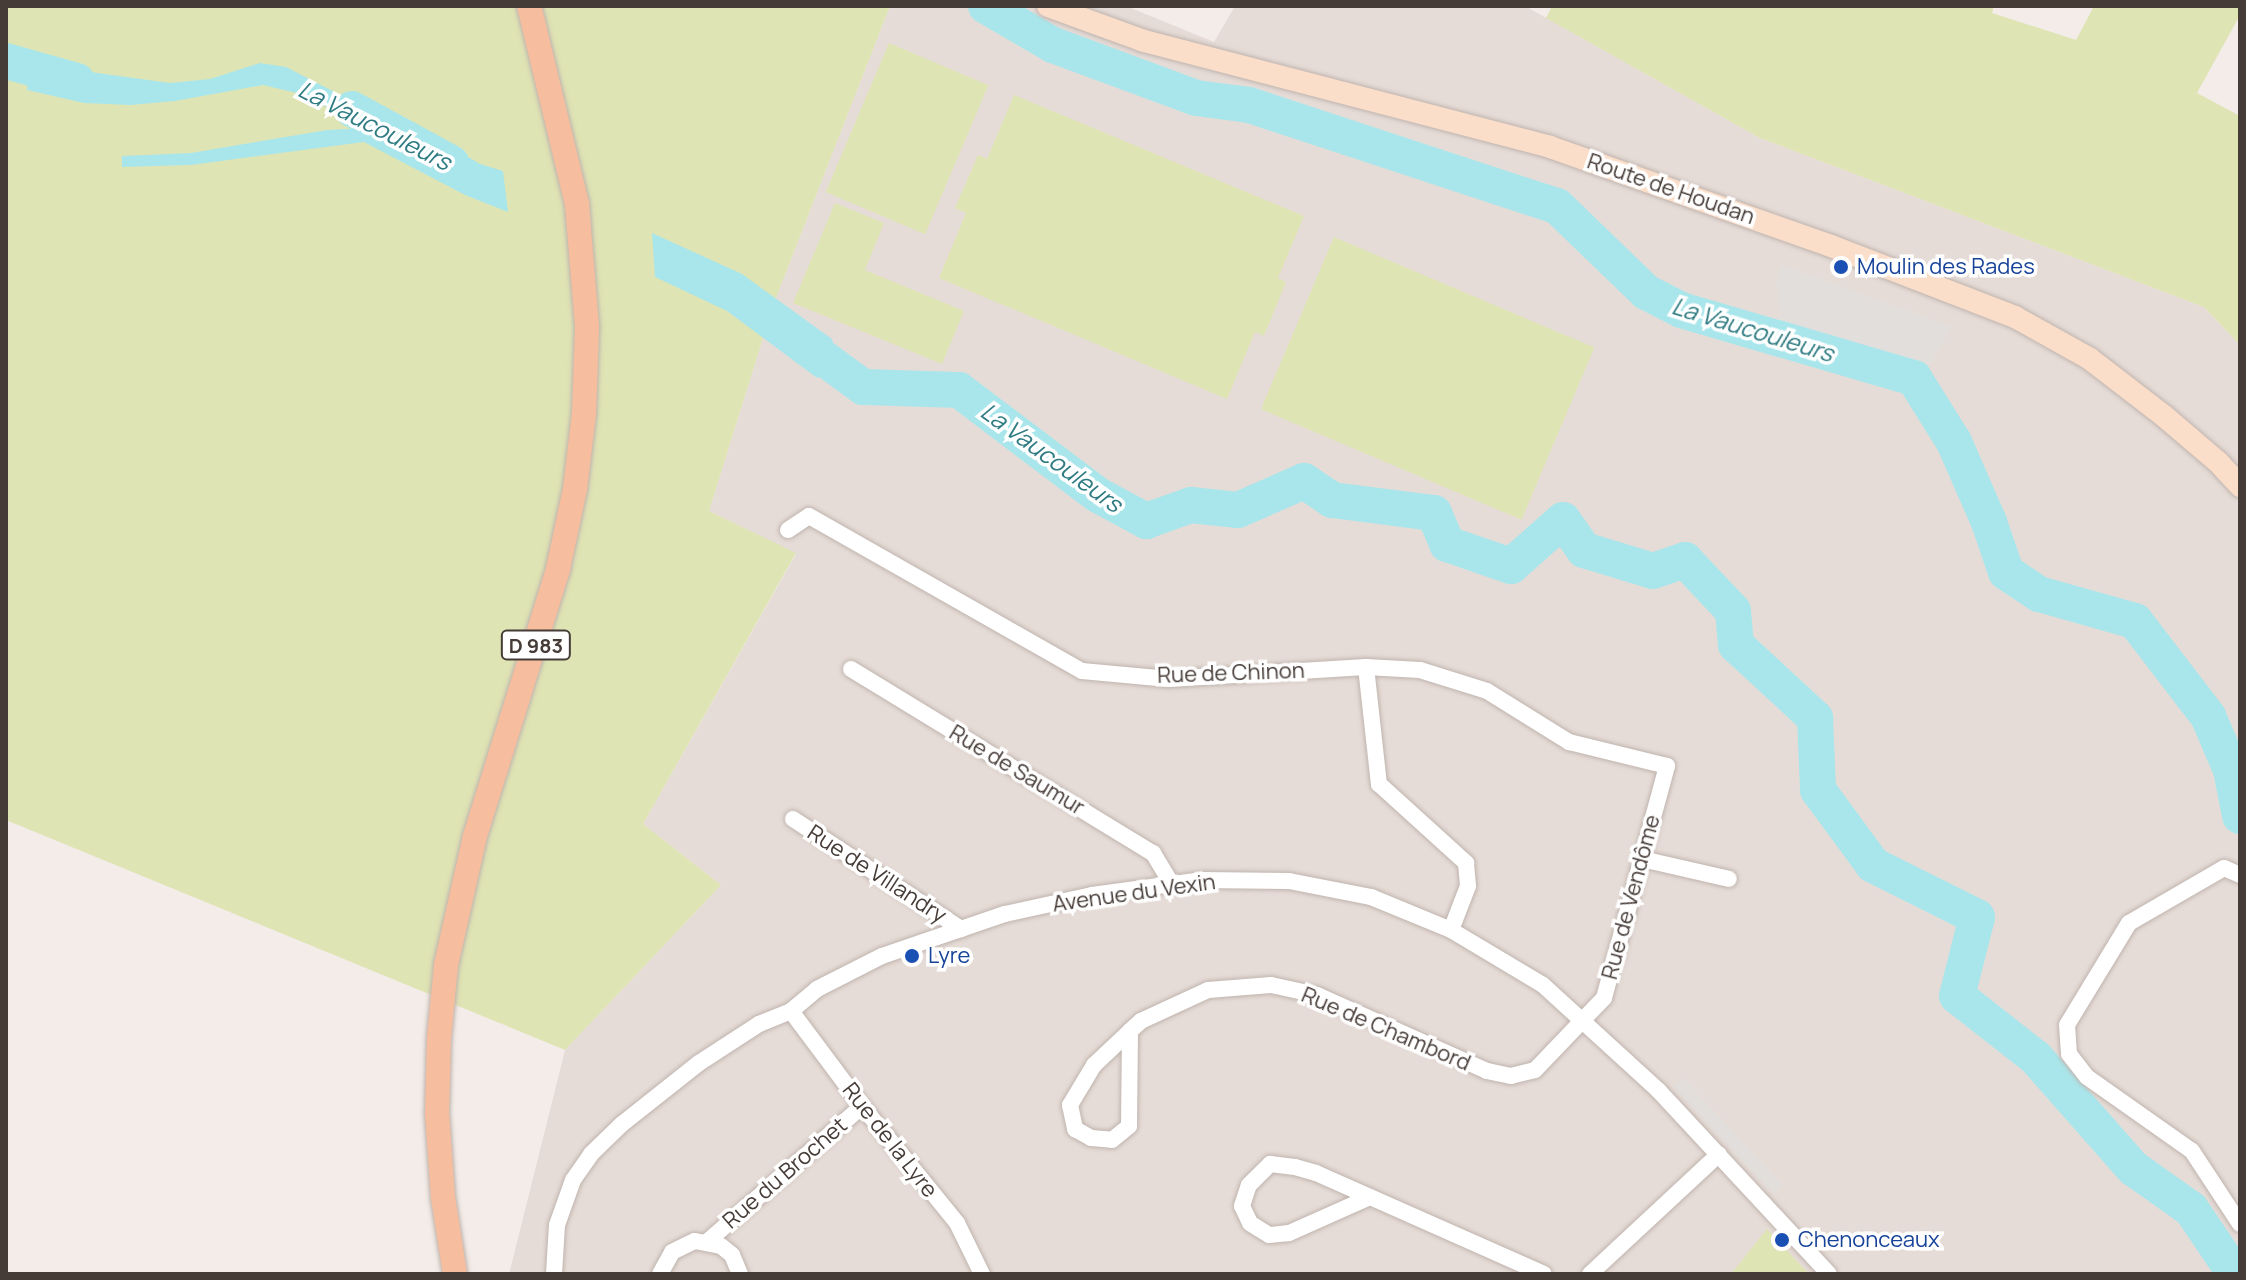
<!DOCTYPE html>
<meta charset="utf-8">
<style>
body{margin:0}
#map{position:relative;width:2246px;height:1280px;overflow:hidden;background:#f3ece8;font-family:Manrope,sans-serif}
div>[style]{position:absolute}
.residential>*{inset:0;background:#e6dcd7}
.green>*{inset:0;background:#dfe4b4;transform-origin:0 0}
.parking>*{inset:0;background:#e1dedc;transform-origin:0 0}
.water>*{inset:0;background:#a9e6eb}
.river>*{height:36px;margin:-18px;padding:0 18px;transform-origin:18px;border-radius:18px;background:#a9e6eb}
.roads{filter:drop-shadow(0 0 2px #c0b4ae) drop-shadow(0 0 2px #c0b4ae)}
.street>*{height:16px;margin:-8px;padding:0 8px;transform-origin:8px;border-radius:8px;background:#fff}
.secondary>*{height:22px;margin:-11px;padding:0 11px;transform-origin:11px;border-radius:11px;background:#fadeca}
.primary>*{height:24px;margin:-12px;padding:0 12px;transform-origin:12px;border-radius:12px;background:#f6be9e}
.dots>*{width:22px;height:22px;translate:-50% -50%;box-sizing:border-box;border:4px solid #fff;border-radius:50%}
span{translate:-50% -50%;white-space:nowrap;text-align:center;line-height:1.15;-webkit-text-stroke:7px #fff;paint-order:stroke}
.shield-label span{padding:2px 6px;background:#fff;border:2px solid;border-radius:6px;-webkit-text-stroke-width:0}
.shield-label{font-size:20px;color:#453b37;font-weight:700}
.street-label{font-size:22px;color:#453b37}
.transit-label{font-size:22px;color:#164399}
.left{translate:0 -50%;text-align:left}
.water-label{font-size:24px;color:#2f7c83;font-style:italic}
.frame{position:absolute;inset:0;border:8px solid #453b37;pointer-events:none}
</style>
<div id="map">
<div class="residential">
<div style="clip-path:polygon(890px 6px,1126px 6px,1214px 42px,1235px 6px,1525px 6px,1760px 138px,2204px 307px,2240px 345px,2240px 1274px,509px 1274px,565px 1050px,721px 885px,643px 824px,796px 554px,709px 511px,774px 303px)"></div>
</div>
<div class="green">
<div style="clip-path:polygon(6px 6px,890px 6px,774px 303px,709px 511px,796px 553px,643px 824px,721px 885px,565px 1050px,6px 820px)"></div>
<div style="clip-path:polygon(1552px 6px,1994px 6px,1992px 13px,2076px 40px,2094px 6px,2240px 6px,2240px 15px,2197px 93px,2240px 116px,2240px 345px,2204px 307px,1760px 138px,1546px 18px)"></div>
<div style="left:889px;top:43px;width:108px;height:162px;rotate:23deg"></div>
<div style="clip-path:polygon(1014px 95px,1304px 216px,1278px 278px,1286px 282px,1264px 336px,1255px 332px,1227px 399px,939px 278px,966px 213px,955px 208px,978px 155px,987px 159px)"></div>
<div style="clip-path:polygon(835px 203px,884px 223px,865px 270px,964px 311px,942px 364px,793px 303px)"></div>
<div style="left:1334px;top:237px;width:283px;height:187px;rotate:23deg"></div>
<div style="clip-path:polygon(1767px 1229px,1809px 1274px,1731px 1274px)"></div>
</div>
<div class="parking">
<div style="clip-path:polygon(1782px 265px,1952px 327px,1925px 373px,1777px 327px,1780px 313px,1776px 280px)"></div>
<div style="left:1683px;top:1078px;width:146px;height:13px;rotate:47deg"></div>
</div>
<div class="water">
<div style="clip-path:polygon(32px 51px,47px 66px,170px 83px,210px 79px,260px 63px,286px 67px,397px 124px,392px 135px,460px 152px,480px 164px,503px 171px,508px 212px,465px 195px,364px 142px,191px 165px,122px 167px,122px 156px,191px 153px,327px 130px,368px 128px,301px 94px,263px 85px,175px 101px,130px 105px,84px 103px,27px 90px)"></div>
<div style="clip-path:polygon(652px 233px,742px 274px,832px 339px,837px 359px,817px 378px,727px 311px,655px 277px)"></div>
</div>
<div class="river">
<div style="left:986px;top:6px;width:78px;rotate:30.2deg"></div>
<div style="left:1053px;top:45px;width:153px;rotate:20.3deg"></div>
<div style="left:1196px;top:98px;width:53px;rotate:7.5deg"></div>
<div style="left:1249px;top:105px;width:324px;rotate:18.2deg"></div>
<div style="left:1557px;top:206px;width:124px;rotate:44deg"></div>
<div style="left:1646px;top:292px;width:39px;rotate:27deg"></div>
<div style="left:1681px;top:310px;width:243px;rotate:16.3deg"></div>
<div style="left:1914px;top:378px;width:75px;rotate:58deg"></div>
<div style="left:1954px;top:442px;width:87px;rotate:66.4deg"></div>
<div style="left:1989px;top:522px;width:53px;rotate:71.2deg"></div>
<div style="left:2006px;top:572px;width:40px;rotate:34deg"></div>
<div style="left:2039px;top:594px;width:100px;rotate:15.7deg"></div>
<div style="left:2135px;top:621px;width:120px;rotate:52.5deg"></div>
<div style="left:2208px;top:716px;width:59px;rotate:66.9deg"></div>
<div style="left:2231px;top:770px;width:47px;rotate:78.9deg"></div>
<div style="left:6px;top:61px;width:74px;rotate:15.7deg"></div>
<div style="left:352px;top:109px;width:113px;rotate:28.6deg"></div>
<div style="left:792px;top:335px;width:88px;rotate:36.2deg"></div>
<div style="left:863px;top:387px;width:96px;rotate:1.8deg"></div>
<div style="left:959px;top:390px;width:174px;rotate:37.1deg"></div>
<div style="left:1098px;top:495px;width:55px;rotate:28.4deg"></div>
<div style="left:1146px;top:521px;width:48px;rotate:-19.6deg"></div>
<div style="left:1191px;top:505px;width:47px;rotate:6.1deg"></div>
<div style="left:1238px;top:510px;width:72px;rotate:-23.7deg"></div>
<div style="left:1304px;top:481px;width:34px;rotate:34deg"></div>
<div style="left:1332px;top:500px;width:103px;rotate:7.3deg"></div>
<div style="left:1434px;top:513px;width:34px;rotate:67deg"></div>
<div style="left:1447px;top:544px;width:68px;rotate:19deg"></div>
<div style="left:1511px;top:566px;width:69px;rotate:-41.5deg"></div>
<div style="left:1563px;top:520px;width:37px;rotate:55deg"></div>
<div style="left:1584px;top:550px;width:72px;rotate:16.9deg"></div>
<div style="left:1653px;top:571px;width:34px;rotate:-19deg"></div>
<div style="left:1685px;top:560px;width:70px;rotate:46.7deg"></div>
<div style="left:1733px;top:611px;width:34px;rotate:85deg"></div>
<div style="left:1736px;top:645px;width:108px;rotate:42.7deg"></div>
<div style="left:1815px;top:718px;width:72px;rotate:87.6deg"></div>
<div style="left:1818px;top:790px;width:93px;rotate:53.7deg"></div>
<div style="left:1873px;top:865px;width:116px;rotate:26.6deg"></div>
<div style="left:1977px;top:917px;width:81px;rotate:104.2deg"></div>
<div style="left:1957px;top:996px;width:100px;rotate:38.1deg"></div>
<div style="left:2036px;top:1058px;width:147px;rotate:48.6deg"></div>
<div style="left:2133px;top:1168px;width:71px;rotate:35.3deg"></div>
<div style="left:2191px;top:1209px;width:78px;rotate:55.9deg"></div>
</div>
<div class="roads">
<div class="street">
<div style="left:788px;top:530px;width:25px;rotate:-34deg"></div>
<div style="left:809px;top:516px;width:314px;rotate:29.6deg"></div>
<div style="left:1082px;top:671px;width:87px;rotate:5.3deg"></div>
<div style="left:1169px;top:679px;width:197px;rotate:-3.5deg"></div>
<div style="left:1366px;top:667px;width:54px;rotate:3.2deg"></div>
<div style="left:1420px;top:670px;width:70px;rotate:17.4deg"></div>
<div style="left:1487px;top:691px;width:97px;rotate:31.9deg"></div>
<div style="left:1569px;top:742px;width:101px;rotate:13.8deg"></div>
<div style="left:1667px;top:766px;width:240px;rotate:105.2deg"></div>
<div style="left:1604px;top:998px;width:100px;rotate:133.8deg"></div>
<div style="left:1535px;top:1070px;width:25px;rotate:166deg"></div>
<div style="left:1511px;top:1076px;width:25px;rotate:-168deg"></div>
<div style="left:1487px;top:1071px;width:186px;rotate:-155.9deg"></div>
<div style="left:1317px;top:995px;width:47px;rotate:-167.7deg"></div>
<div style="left:1271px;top:985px;width:63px;rotate:175.5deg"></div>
<div style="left:1208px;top:990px;width:74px;rotate:155.2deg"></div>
<div style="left:1141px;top:1021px;width:15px;rotate:138deg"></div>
<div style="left:1130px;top:1031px;width:50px;rotate:136.6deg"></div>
<div style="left:1094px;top:1065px;width:47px;rotate:121deg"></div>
<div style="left:1070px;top:1105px;width:25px;rotate:78deg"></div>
<div style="left:1075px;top:1129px;width:18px;rotate:29deg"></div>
<div style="left:1091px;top:1138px;width:21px;rotate:5deg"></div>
<div style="left:1112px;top:1140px;width:22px;rotate:-39deg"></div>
<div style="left:1129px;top:1126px;width:95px;rotate:-89.4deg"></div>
<div style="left:1366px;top:667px;width:118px;rotate:83.7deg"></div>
<div style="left:1379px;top:784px;width:118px;rotate:42.2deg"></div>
<div style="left:1466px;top:863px;width:23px;rotate:85deg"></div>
<div style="left:1468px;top:886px;width:47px;rotate:111.1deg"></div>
<div style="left:851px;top:669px;width:354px;rotate:31.4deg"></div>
<div style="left:1153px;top:853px;width:35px;rotate:59deg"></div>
<div style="left:793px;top:819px;width:201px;rotate:33.2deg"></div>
<div style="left:1642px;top:859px;width:89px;rotate:12.9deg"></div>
<div style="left:2240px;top:875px;width:17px;rotate:-156deg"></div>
<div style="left:2224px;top:868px;width:110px;rotate:149.9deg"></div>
<div style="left:2129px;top:923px;width:119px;rotate:121.3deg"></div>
<div style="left:2067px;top:1025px;width:29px;rotate:86deg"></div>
<div style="left:2069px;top:1054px;width:29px;rotate:52deg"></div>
<div style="left:2087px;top:1077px;width:128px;rotate:35.2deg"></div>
<div style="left:2192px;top:1151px;width:87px;rotate:56.7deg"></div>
<div style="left:791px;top:1011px;width:119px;rotate:53.2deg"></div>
<div style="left:862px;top:1106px;width:151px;rotate:50.9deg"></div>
<div style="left:957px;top:1223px;width:57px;rotate:63.9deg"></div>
<div style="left:1370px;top:1197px;width:89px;rotate:156deg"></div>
<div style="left:1289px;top:1233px;width:20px;rotate:174deg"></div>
<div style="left:1269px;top:1235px;width:22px;rotate:-148deg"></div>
<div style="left:1250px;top:1223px;width:19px;rotate:-115deg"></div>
<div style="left:1242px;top:1206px;width:22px;rotate:-72deg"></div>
<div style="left:1249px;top:1185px;width:30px;rotate:-45deg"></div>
<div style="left:1270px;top:1164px;width:25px;rotate:7deg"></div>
<div style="left:1295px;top:1167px;width:22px;rotate:16deg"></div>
<div style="left:1316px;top:1173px;width:249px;rotate:23.9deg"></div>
<div style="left:708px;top:1241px;width:205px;rotate:-41.2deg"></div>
<div style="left:554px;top:1274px;width:49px;rotate:-86.5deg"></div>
<div style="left:557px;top:1225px;width:48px;rotate:-70.4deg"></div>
<div style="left:573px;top:1180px;width:32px;rotate:-55deg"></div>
<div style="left:591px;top:1154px;width:43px;rotate:-44.1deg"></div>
<div style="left:622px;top:1124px;width:98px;rotate:-38.4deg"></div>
<div style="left:699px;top:1063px;width:72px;rotate:-33deg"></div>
<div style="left:759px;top:1024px;width:35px;rotate:-22deg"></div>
<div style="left:791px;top:1011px;width:34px;rotate:-40deg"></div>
<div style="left:817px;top:989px;width:73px;rotate:-26.9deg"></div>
<div style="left:882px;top:956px;width:130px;rotate:-18.9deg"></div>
<div style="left:1005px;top:914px;width:89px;rotate:-12.3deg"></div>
<div style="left:1092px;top:895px;width:110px;rotate:-7.8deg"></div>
<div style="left:1201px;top:880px;width:88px;rotate:0.7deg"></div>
<div style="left:1289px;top:881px;width:84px;rotate:11deg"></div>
<div style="left:1371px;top:897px;width:87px;rotate:22.4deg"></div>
<div style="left:1451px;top:930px;width:107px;rotate:30.9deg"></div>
<div style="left:1543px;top:985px;width:156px;rotate:42.4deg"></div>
<div style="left:1658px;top:1090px;width:251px;rotate:47.1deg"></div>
<div style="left:660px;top:1274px;width:25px;rotate:-61deg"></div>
<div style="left:672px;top:1252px;width:25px;rotate:-26deg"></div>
<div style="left:695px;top:1241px;width:26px;rotate:11deg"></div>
<div style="left:721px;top:1246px;width:14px;rotate:39deg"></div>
<div style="left:732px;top:1255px;width:21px;rotate:67deg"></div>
<div style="left:1590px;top:1274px;width:176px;rotate:-42.9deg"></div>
</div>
<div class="secondary">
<div style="left:1048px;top:6px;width:102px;rotate:20deg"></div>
<div style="left:1144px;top:41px;width:420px;rotate:14.6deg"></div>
<div style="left:1550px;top:147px;width:298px;rotate:19.4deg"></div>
<div style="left:1831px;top:246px;width:197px;rotate:21.1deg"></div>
<div style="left:2015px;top:317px;width:86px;rotate:29.2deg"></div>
<div style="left:2090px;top:359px;width:93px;rotate:37.6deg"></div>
<div style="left:2164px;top:416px;width:71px;rotate:40.4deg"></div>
<div style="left:2218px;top:462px;width:33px;rotate:47deg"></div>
</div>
<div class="primary">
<div style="left:455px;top:1274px;width:78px;rotate:-98.9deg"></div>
<div style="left:443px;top:1197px;width:83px;rotate:-94.1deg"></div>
<div style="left:437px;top:1114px;width:76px;rotate:-88.5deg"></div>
<div style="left:439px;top:1038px;width:73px;rotate:-84.5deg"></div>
<div style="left:446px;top:965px;width:132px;rotate:-77.3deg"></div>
<div style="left:475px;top:836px;width:280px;rotate:-72.7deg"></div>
<div style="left:558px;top:569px;width:82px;rotate:-78deg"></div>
<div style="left:575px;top:489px;width:76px;rotate:-83.2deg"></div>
<div style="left:584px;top:414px;width:88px;rotate:-88deg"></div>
<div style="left:587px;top:326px;width:122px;rotate:-94.7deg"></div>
<div style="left:577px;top:204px;width:204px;rotate:-103.6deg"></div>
</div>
</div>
<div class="dots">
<div style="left:1841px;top:267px;background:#1a4fb4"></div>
<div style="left:912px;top:956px;background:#1a4fb4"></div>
<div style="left:1782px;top:1240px;background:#1a4fb4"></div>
</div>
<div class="shield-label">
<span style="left:536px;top:645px">D 983</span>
</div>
<div class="street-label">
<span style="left:1671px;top:189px;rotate:19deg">Route de Houdan</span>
<span style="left:1231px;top:673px;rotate:-2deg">Rue de Chinon</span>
<span style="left:1017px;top:770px;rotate:31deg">Rue de Saumur</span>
<span style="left:877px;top:874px;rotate:33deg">Rue de Villandry</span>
<span style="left:1134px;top:893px;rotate:-8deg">Avenue du Vexin</span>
<span style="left:1631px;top:897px;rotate:-75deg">Rue de Vendôme</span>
<span style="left:1386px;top:1029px;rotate:23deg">Rue de Chambord</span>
<span style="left:890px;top:1140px;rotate:52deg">Rue de la Lyre</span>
<span style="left:785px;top:1173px;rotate:-41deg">Rue du Brochet</span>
</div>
<div class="transit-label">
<span class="left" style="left:1857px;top:267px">Moulin des Rades</span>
<span class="left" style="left:928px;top:956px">Lyre</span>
<span class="left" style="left:1798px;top:1240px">Chenonceaux</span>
</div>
<div class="water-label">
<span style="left:375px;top:125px;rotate:27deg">La Vaucouleurs</span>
<span style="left:1753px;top:329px;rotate:17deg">La Vaucouleurs</span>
<span style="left:1052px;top:457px;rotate:36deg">La Vaucouleurs</span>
</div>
<div class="frame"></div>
</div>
